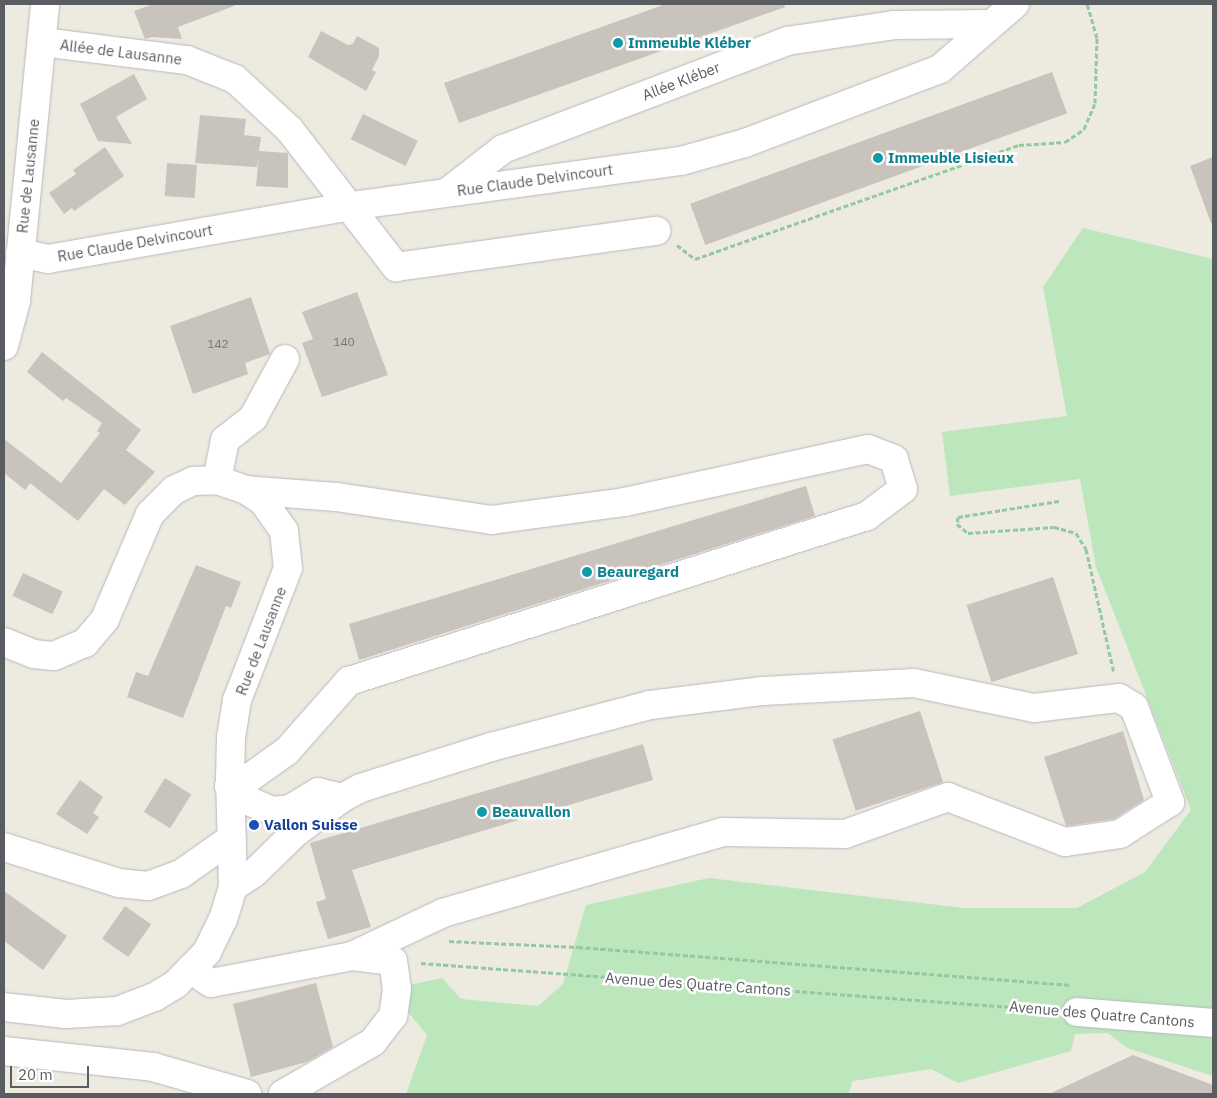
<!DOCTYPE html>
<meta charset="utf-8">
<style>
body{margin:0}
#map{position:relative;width:1217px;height:1098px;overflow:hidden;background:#edeae0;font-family:"IBM Plex Sans",sans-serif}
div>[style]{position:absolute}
.green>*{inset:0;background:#bce6bb}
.building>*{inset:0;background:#c8c4bd;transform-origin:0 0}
.path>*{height:3px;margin-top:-1.5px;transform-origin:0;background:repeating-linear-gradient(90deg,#93c8a1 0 5px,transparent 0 7.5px)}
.roads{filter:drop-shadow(0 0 1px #b6b9be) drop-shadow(0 0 1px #b6b9be)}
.minor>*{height:28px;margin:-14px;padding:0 14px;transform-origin:14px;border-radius:14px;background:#fff}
.dots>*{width:14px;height:14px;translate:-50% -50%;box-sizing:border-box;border:2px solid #fff;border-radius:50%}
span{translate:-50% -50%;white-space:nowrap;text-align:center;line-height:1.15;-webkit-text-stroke:5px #fff;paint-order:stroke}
.number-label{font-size:12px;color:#757779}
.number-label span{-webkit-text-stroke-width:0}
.culture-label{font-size:15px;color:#0d838f;font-weight:700}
.left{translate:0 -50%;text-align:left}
.street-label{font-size:15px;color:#595d62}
.transit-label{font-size:15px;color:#164399;font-weight:700}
.frame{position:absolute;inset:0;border:5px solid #595d62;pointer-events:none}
.scale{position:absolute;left:10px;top:1066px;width:79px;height:22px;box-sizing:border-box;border:2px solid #595d62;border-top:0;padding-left:6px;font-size:15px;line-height:18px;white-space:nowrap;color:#595d62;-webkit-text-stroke:4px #fff;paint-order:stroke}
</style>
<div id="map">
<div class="green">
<div style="clip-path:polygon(1083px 228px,1213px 259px,1213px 1076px,1127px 1048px,1108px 1033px,1075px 1034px,1071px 1051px,958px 1083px,931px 1069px,853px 1081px,848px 1094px,406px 1094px,427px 1035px,408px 1012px,409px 985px,442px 978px,461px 999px,538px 1006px,563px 984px,586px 905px,709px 878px,964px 908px,1077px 908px,1145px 872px,1191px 810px,1096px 567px,1080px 479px,950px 496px,942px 432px,1067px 416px,1043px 287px)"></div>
</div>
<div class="building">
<div style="clip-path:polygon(153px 4px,234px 4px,234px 6px,178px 27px,182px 39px,152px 37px,145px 39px,134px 11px)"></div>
<div style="clip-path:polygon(666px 4px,784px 4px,785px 7px,459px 123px,444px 83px)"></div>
<div style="clip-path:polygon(321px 31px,348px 45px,353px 44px,357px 36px,379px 48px,379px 56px,372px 70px,376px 72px,366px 91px,308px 57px)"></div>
<div style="left:1052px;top:72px;width:44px;height:385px;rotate:70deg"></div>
<div style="clip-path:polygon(134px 74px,147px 99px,116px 117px,132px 144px,98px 141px,80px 104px)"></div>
<div style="left:363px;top:114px;width:61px;height:28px;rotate:26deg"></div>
<div style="clip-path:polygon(200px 115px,246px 119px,244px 135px,261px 137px,259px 151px,288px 153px,288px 188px,256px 186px,259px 154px,257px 167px,195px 163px)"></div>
<div style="clip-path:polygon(105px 147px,124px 176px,74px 211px,72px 208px,64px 214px,49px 193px,76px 174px,73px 170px)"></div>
<div style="clip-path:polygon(1213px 157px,1213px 223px,1211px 223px,1190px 166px)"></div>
<div style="left:167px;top:163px;width:30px;height:33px;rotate:4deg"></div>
<div style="clip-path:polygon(357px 292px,388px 375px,322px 397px,302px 343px,313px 339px,302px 312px)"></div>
<div style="clip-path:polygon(251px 297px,270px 354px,245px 363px,248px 374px,193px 394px,170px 326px)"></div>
<div style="clip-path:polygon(42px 352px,141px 430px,126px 450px,155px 472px,125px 505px,104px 489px,78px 521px,30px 483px,25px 490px,4px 473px,4px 439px,61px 483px,100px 433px,97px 431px,102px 423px,66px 398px,63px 401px,27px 372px)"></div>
<div style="clip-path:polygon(806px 486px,815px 516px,359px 660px,349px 624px)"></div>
<div style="clip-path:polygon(196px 565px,241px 582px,231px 608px,226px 606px,183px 718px,127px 697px,136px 672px,148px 676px)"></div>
<div style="left:23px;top:573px;width:44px;height:25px;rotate:25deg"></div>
<div style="left:1053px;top:577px;width:81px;height:91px;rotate:72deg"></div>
<div style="left:920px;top:711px;width:75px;height:92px;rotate:72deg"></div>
<div style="clip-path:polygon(1123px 731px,1144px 800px,1114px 819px,1066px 826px,1044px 757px)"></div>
<div style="clip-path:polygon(643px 744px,653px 780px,352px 870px,371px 927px,328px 939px,316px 902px,326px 899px,310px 843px)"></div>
<div style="left:165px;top:778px;width:31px;height:40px;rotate:32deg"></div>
<div style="clip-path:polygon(80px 780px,103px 797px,93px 813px,99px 817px,87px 834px,56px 814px)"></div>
<div style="clip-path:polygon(4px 891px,67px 936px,43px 970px,4px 941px)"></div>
<div style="left:125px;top:906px;width:32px;height:40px;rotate:35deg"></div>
<div style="clip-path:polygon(316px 983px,333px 1047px,307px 1062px,251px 1077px,233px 1004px)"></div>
<div style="clip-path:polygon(1133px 1055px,1213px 1085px,1213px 1094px,1049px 1094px)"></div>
</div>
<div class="path">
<div style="left:677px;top:245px;width:23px;rotate:38deg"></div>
<div style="left:695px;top:259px;width:343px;rotate:-19.4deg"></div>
<div style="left:1019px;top:145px;width:46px;rotate:-3.7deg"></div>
<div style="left:1065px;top:142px;width:23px;rotate:-34deg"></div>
<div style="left:1084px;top:129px;width:28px;rotate:-67deg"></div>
<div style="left:1095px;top:103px;width:65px;rotate:-88.2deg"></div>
<div style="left:1097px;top:38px;width:35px;rotate:-106deg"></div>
<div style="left:1059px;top:501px;width:102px;rotate:171deg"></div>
<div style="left:958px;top:517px;width:7px;rotate:98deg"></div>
<div style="left:957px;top:524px;width:14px;rotate:39deg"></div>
<div style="left:968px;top:533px;width:86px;rotate:-4deg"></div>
<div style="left:1054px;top:527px;width:23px;rotate:15deg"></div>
<div style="left:1076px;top:533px;width:19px;rotate:58deg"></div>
<div style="left:1086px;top:549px;width:127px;rotate:77.3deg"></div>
<div style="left:449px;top:941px;width:129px;rotate:2.7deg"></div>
<div style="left:578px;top:947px;width:494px;rotate:4.4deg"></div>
<div style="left:421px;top:963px;width:632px;rotate:4.27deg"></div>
</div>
<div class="roads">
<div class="minor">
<div style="left:42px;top:42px;width:146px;rotate:7.1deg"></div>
<div style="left:187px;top:60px;width:52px;rotate:21.6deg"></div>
<div style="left:235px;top:79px;width:74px;rotate:42.8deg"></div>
<div style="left:289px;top:129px;width:175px;rotate:52.2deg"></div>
<div style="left:396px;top:267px;width:263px;rotate:-7.9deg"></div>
<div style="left:449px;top:191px;width:68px;rotate:-37.9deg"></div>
<div style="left:503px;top:149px;width:304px;rotate:-20.8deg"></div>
<div style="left:787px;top:41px;width:108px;rotate:-8.5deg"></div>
<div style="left:894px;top:25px;width:98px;rotate:-0.6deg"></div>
<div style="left:20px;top:253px;width:29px;rotate:12deg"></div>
<div style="left:48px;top:259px;width:308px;rotate:-9.9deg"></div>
<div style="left:351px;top:206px;width:333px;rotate:-7.8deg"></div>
<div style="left:681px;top:161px;width:66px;rotate:-15.7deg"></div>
<div style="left:745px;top:143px;width:209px;rotate:-20.8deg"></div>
<div style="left:940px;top:69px;width:99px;rotate:-40.9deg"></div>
<div style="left:4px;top:346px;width:47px;rotate:-75.1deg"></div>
<div style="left:16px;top:301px;width:298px;rotate:-84.4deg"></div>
<div style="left:217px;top:480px;width:41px;rotate:-78.7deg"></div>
<div style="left:225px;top:440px;width:36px;rotate:-38deg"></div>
<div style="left:253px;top:418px;width:67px;rotate:-61.5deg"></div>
<div style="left:4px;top:642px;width:32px;rotate:22deg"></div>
<div style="left:34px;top:654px;width:20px;rotate:6deg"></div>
<div style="left:54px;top:656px;width:34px;rotate:-23deg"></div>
<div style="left:85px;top:643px;width:31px;rotate:-50deg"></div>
<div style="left:105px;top:619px;width:114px;rotate:-66.8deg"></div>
<div style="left:150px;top:514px;width:34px;rotate:-45deg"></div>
<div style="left:174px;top:490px;width:21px;rotate:-25deg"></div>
<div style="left:193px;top:481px;width:24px;rotate:-2deg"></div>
<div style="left:217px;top:480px;width:31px;rotate:19deg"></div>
<div style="left:246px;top:490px;width:20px;rotate:33deg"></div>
<div style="left:263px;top:501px;width:37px;rotate:55deg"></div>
<div style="left:284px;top:531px;width:37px;rotate:84deg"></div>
<div style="left:288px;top:568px;width:142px;rotate:111.1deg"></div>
<div style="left:237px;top:700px;width:37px;rotate:99deg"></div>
<div style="left:231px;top:737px;width:41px;rotate:91.4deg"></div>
<div style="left:230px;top:778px;width:109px;rotate:88.4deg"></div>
<div style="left:233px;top:887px;width:34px;rotate:107deg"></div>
<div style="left:223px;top:919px;width:37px;rotate:116deg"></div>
<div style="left:207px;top:952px;width:45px;rotate:134.1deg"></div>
<div style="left:176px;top:984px;width:26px;rotate:149deg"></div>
<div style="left:154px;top:997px;width:40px;rotate:159deg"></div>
<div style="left:117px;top:1011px;width:51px;rotate:176.6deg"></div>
<div style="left:66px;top:1014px;width:62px;rotate:-173.6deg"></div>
<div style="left:229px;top:786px;width:22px;rotate:-22deg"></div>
<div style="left:249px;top:778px;width:47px;rotate:-35.4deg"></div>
<div style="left:287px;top:751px;width:94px;rotate:-48.5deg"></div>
<div style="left:349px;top:681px;width:544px;rotate:-17.67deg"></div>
<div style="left:867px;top:516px;width:45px;rotate:-36.9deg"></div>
<div style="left:903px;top:489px;width:31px;rotate:-107deg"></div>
<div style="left:894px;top:459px;width:28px;rotate:-159deg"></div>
<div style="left:868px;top:449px;width:249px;rotate:167.7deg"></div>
<div style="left:625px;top:502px;width:134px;rotate:172.3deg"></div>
<div style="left:492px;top:520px;width:158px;rotate:-171.6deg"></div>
<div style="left:336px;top:497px;width:90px;rotate:-175.6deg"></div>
<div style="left:229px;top:786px;width:27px;rotate:36deg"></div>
<div style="left:251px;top:802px;width:23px;rotate:23deg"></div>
<div style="left:272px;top:811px;width:18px;rotate:-6deg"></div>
<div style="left:290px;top:809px;width:33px;rotate:-31deg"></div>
<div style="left:318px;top:792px;width:25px;rotate:14deg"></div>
<div style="left:4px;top:847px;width:121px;rotate:17.4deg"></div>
<div style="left:119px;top:883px;width:29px;rotate:6deg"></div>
<div style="left:148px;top:886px;width:35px;rotate:-20deg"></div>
<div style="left:181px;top:874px;width:62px;rotate:-35.2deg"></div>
<div style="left:233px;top:887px;width:25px;rotate:-34deg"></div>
<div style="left:254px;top:873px;width:57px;rotate:-44.3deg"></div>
<div style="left:295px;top:833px;width:59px;rotate:-36.7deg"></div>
<div style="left:342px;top:798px;width:21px;rotate:-28deg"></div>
<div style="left:361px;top:788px;width:136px;rotate:-17.5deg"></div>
<div style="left:491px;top:747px;width:164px;rotate:-14.8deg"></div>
<div style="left:650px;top:705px;width:114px;rotate:-7.1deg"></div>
<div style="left:763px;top:691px;width:151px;rotate:-3deg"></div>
<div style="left:914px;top:683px;width:123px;rotate:11.8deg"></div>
<div style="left:1034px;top:708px;width:86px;rotate:-6.7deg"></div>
<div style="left:1119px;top:698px;width:17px;rotate:31deg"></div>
<div style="left:1134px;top:707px;width:102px;rotate:69.2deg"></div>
<div style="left:1170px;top:802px;width:59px;rotate:147.4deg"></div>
<div style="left:1120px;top:834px;width:56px;rotate:171.7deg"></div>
<div style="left:1065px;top:842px;width:125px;rotate:-159deg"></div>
<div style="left:948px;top:797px;width:109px;rotate:160.2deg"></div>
<div style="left:845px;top:834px;width:122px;rotate:-179.1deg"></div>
<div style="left:723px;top:832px;width:291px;rotate:163.9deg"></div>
<div style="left:443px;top:913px;width:101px;rotate:154.7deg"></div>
<div style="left:190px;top:969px;width:25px;rotate:34deg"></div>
<div style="left:211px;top:983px;width:144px;rotate:-10.8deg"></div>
<div style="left:352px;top:956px;width:41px;rotate:7deg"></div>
<div style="left:393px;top:961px;width:28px;rotate:82deg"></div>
<div style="left:397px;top:989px;width:27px;rotate:98deg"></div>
<div style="left:393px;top:1016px;width:33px;rotate:128deg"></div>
<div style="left:373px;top:1042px;width:104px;rotate:150deg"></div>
<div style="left:1077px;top:1012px;width:136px;rotate:4.6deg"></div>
<div style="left:4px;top:1051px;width:150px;rotate:6.1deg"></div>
<div style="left:153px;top:1067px;width:98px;rotate:16deg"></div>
</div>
</div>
<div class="dots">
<div style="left:618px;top:43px;background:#0f9aa8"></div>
<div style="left:878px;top:158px;background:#0f9aa8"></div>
<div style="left:587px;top:572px;background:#0f9aa8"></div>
<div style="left:482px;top:812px;background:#0f9aa8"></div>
<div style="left:254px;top:825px;background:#1a4fb4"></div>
</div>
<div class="number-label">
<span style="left:344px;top:342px">140</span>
<span style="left:218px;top:344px">142</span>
</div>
<div class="culture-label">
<span class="left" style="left:628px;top:43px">Immeuble Kléber</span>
<span class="left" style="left:888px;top:158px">Immeuble Lisieux</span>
<span class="left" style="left:597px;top:572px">Beauregard</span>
<span class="left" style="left:492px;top:812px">Beauvallon</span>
</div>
<div class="street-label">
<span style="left:121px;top:52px;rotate:7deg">Allée de Lausanne</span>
<span style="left:681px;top:81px;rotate:-21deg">Allée Kléber</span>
<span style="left:28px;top:176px;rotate:-84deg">Rue de Lausanne</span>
<span style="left:535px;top:180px;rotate:-8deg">Rue Claude Delvincourt</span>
<span style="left:135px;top:243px;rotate:-10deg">Rue Claude Delvincourt</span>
<span style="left:261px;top:641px;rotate:-69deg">Rue de Lausanne</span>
<span style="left:698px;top:984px;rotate:4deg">Avenue des Quatre Cantons</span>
<span style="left:1102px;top:1014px;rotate:5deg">Avenue des Quatre Cantons</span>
</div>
<div class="transit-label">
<span class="left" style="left:264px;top:825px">Vallon Suisse</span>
</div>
<div class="frame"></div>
<div class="scale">20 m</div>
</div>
